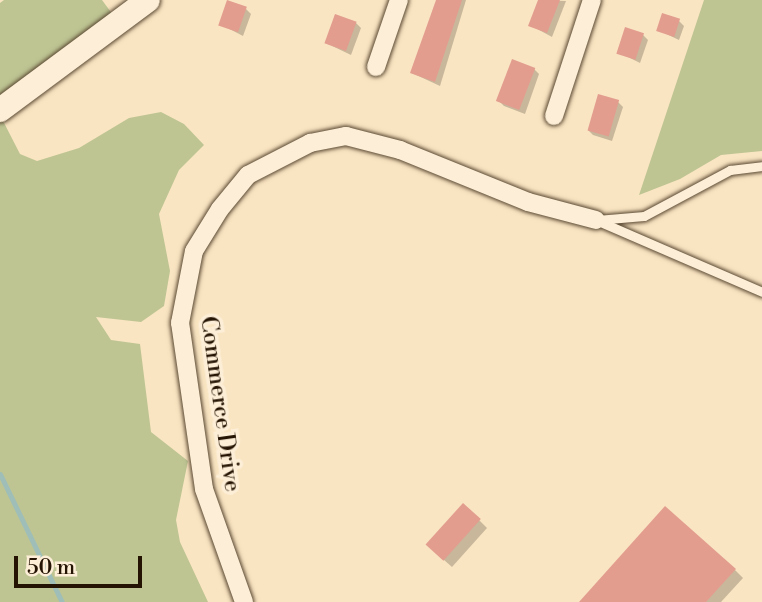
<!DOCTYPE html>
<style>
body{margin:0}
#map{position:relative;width:762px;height:602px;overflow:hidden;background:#fae5c2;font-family:"Libre Bodoni",serif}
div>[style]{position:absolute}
.green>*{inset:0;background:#bec593}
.shadow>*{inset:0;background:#0003}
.stream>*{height:5px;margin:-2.5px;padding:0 2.5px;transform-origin:2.5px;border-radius:2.5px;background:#9fbeb8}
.building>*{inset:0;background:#e29d8f;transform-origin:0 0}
.roads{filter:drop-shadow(0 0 2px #5a4832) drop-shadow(0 0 2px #5a4832)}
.lane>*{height:9px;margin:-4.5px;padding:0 4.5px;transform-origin:4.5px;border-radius:4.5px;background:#fceed7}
.street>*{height:18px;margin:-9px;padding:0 9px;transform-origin:9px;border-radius:9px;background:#fceed7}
.secondary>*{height:24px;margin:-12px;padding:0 12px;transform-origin:12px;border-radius:12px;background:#fceed7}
span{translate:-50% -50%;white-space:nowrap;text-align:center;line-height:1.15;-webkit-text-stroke:7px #fceed7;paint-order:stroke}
.street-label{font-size:23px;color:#241302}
.scale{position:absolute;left:14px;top:556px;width:128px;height:32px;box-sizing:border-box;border:4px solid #241302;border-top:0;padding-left:9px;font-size:21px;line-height:24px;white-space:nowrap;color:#241302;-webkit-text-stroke:5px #fceed7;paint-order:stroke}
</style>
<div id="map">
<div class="green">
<div style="clip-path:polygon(4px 0,102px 0,119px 23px,0 110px,0 3px)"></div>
<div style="clip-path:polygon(704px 0,762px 0,762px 151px,721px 155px,680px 179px,639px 195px)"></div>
<div style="clip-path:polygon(161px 112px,184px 124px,204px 145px,179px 170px,159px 214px,170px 271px,164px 306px,141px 322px,96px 317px,111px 340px,140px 344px,151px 432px,188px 461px,176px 520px,180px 542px,208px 602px,0 602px,0 115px,20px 154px,37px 161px,79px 148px,129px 118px)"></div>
</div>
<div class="shadow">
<div style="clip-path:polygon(439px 0,466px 0,440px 86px,412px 73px)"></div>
<div style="clip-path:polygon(540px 0,566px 1px,552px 37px,530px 25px)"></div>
<div style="clip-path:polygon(246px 9px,251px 14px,243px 36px,220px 24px)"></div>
<div style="clip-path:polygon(679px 21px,684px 26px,679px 40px,658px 30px)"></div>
<div style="clip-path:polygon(356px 23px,361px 28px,351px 55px,326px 43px)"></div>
<div style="clip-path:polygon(643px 35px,648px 40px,640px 63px,618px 52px)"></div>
<div style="clip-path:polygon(534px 69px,539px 74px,525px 114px,504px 106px,499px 101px)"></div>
<div style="clip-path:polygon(618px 102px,623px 107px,612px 141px,593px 135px,588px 130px)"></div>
<div style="clip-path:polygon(479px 520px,487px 528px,452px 567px,435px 552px)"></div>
<div style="clip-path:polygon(735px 570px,743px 578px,721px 602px,581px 602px)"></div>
</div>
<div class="stream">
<div style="left:0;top:474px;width:142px;rotate:64.2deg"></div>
</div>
<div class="building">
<div style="left:227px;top:0;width:21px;height:27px;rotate:19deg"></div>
<div style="clip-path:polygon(436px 0,462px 0,435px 82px,410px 73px)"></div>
<div style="clip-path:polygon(538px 0,560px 0,547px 33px,528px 26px)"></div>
<div style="left:662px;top:13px;width:19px;height:19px;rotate:18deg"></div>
<div style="left:335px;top:14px;width:23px;height:31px;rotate:20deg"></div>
<div style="left:625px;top:27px;width:20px;height:28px;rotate:18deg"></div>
<div style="left:512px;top:59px;width:25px;height:45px;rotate:21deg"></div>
<div style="left:598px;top:94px;width:22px;height:38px;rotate:16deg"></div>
<div style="left:463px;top:503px;width:24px;height:56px;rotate:42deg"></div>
<div style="clip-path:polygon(665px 506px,736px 569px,706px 602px,579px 602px)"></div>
</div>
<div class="roads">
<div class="lane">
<div style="left:596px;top:220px;width:181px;rotate:23.4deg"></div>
<div style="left:597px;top:220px;width:47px;rotate:-4.9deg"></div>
<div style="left:644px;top:216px;width:98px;rotate:-28.1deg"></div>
<div style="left:730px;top:170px;width:32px;rotate:-7deg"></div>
</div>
<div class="street">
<div style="left:376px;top:67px;width:71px;rotate:-71.1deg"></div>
<div style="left:554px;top:116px;width:122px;rotate:-71.9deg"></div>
<div style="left:244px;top:602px;width:120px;rotate:-109.5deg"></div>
<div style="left:204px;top:489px;width:168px;rotate:-98.2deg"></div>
<div style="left:180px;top:323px;width:73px;rotate:-79deg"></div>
<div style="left:194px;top:251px;width:49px;rotate:-58.2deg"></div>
<div style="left:220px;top:209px;width:44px;rotate:-50.5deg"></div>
<div style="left:248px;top:175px;width:70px;rotate:-27.3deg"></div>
<div style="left:310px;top:143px;width:37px;rotate:-11deg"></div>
<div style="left:346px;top:136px;width:56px;rotate:14.5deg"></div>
<div style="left:400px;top:150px;width:138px;rotate:22.1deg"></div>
<div style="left:528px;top:202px;width:70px;rotate:14.8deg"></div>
</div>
<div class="secondary">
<div style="left:0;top:110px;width:184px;rotate:-36.6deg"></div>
</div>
</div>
<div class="street-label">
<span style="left:220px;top:404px;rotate:82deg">Commerce Drive</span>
</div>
<div class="scale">50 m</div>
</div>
